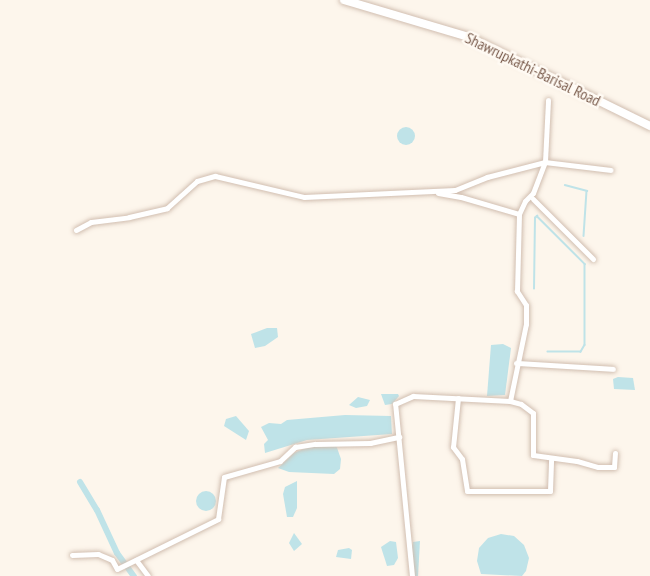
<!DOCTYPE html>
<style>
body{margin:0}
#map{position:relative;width:650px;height:576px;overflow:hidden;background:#fdf6ec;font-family:"PT Sans Narrow",sans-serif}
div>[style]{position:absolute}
.water>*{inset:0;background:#bfe3e8}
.round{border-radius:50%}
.stream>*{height:1.5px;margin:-0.75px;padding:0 0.75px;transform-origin:0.75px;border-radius:0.75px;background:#bfe3e8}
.canal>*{height:6px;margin:-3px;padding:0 3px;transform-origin:3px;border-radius:3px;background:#bfe3e8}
.roads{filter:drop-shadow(0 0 2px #d1beb0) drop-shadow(0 0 2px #d1beb0)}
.minor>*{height:5px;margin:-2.5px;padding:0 2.5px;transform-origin:2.5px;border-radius:2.5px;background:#fff}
.secondary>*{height:8px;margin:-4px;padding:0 4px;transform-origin:4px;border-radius:4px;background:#fff}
span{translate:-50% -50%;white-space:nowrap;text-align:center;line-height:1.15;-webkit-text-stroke:5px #fffaf3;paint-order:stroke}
.street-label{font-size:16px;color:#7a5c4d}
</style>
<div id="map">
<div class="water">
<div class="round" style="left:397px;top:127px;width:18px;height:18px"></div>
<div style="clip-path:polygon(267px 328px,277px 328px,278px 337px,265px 346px,255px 348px,251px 334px)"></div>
<div style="clip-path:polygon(503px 344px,511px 348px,505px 395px,487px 396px,491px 345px)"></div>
<div style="clip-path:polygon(618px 377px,633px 378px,635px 390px,614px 389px,613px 379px)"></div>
<div style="clip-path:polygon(381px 394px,398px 394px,399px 396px,392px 404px,385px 405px)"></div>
<div style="clip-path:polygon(358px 397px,370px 400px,367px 406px,356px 408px,349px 405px)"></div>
<div style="clip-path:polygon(345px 415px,391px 416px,392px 434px,307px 440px,265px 453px,264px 444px,268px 440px,261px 427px,269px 423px,281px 424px,287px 420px)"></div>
<div style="clip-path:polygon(236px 416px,249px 431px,246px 440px,224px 426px,226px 419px)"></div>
<div style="clip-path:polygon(336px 445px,341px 459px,340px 469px,334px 474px,289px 472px,278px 468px,294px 453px,308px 447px)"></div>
<div style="clip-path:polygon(297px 481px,297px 508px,293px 517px,287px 517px,283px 494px,285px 487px)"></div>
<div class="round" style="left:196px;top:491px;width:20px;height:20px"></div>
<div style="clip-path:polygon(294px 533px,302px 544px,294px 551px,289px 543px)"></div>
<div style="clip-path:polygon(501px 534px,514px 536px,524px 545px,529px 558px,526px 571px,522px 576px,481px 574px,477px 561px,479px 548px,488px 538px)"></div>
<div style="clip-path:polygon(390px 541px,396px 542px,398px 558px,394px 565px,387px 566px,381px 547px)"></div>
<div style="clip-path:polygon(420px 541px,418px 576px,414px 576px,412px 548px,413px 542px)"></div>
<div style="clip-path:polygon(349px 548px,352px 550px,351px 559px,336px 557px,338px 550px)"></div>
</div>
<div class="stream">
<div style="left:565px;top:185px;width:23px;rotate:15deg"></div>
<div style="left:587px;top:191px;width:45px;rotate:93.8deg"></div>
<div style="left:534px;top:289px;width:71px;rotate:-89.2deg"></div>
<div style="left:535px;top:218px;width:3px;rotate:-45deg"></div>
<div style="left:537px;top:216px;width:68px;rotate:45deg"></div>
<div style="left:585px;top:264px;width:81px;rotate:90deg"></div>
<div style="left:585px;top:345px;width:8px;rotate:120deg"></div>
<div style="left:581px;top:352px;width:33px;rotate:180deg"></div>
</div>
<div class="canal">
<div style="left:80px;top:482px;width:33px;rotate:59deg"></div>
<div style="left:97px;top:510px;width:47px;rotate:65.1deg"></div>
<div style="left:117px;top:553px;width:29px;rotate:54deg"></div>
</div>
<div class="roads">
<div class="minor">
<div style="left:438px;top:193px;width:23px;rotate:10deg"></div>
<div style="left:461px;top:197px;width:60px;rotate:16.3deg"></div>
<div style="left:533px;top:199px;width:85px;rotate:45deg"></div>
<div style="left:76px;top:230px;width:17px;rotate:-28deg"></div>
<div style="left:91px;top:222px;width:38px;rotate:-7deg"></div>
<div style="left:129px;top:217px;width:39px;rotate:-13deg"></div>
<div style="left:167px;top:208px;width:40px;rotate:-42deg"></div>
<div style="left:197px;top:181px;width:19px;rotate:-16deg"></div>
<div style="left:215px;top:176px;width:91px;rotate:13.3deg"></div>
<div style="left:304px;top:197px;width:151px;rotate:-2.7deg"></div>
<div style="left:455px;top:190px;width:35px;rotate:-22deg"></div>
<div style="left:487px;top:177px;width:60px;rotate:-14.5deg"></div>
<div style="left:545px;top:162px;width:62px;rotate:-87.2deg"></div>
<div style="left:516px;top:363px;width:97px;rotate:3.5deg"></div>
<div style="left:458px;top:398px;width:49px;rotate:95.8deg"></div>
<div style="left:453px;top:447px;width:15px;rotate:53deg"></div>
<div style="left:462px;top:459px;width:32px;rotate:81deg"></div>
<div style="left:467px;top:491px;width:83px"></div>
<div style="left:550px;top:491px;width:32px;rotate:-88deg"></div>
<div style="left:510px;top:401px;width:11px;rotate:15deg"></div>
<div style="left:521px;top:404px;width:15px;rotate:37deg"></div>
<div style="left:533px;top:413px;width:42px;rotate:90deg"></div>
<div style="left:533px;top:455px;width:44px;rotate:7.8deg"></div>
<div style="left:577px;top:461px;width:22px;rotate:16deg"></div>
<div style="left:598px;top:467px;width:16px"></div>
<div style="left:614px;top:467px;width:14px;rotate:-86deg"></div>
<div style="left:72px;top:555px;width:26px;rotate:-2deg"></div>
<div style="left:98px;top:554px;width:15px;rotate:23deg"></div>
<div style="left:112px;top:560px;width:10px;rotate:61deg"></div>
<div style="left:117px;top:569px;width:113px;rotate:-26.3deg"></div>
<div style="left:218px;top:519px;width:42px;rotate:-81.9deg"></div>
<div style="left:224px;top:477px;width:58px;rotate:-15.9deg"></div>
<div style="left:280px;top:461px;width:21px;rotate:-43deg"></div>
<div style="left:295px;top:447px;width:20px;rotate:-9deg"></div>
<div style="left:315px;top:444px;width:55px;rotate:-1deg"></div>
<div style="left:370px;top:443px;width:30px;rotate:-12deg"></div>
<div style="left:136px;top:560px;width:20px;rotate:53deg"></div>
<div style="left:412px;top:576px;width:173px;rotate:-95.6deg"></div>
<div style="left:395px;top:404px;width:20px;rotate:-24deg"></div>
<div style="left:413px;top:396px;width:97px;rotate:3deg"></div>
<div style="left:510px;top:401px;width:79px;rotate:-78.3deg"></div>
<div style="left:526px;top:324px;width:19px;rotate:-90deg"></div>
<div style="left:526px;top:305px;width:17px;rotate:-123deg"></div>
<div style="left:517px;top:291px;width:77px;rotate:-88.5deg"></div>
<div style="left:519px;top:214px;width:14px;rotate:-65deg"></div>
<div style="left:525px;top:201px;width:11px;rotate:-45deg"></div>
<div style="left:533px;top:193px;width:33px;rotate:-69deg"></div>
<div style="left:545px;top:162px;width:66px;rotate:6.9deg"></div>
</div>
<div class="secondary">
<div style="left:344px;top:0;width:130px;rotate:16.5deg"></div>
<div style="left:469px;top:37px;width:202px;rotate:26.2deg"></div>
</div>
</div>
<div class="street-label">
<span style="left:533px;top:69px;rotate:26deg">Shawrupkathi-Barisal Road</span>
</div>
</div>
